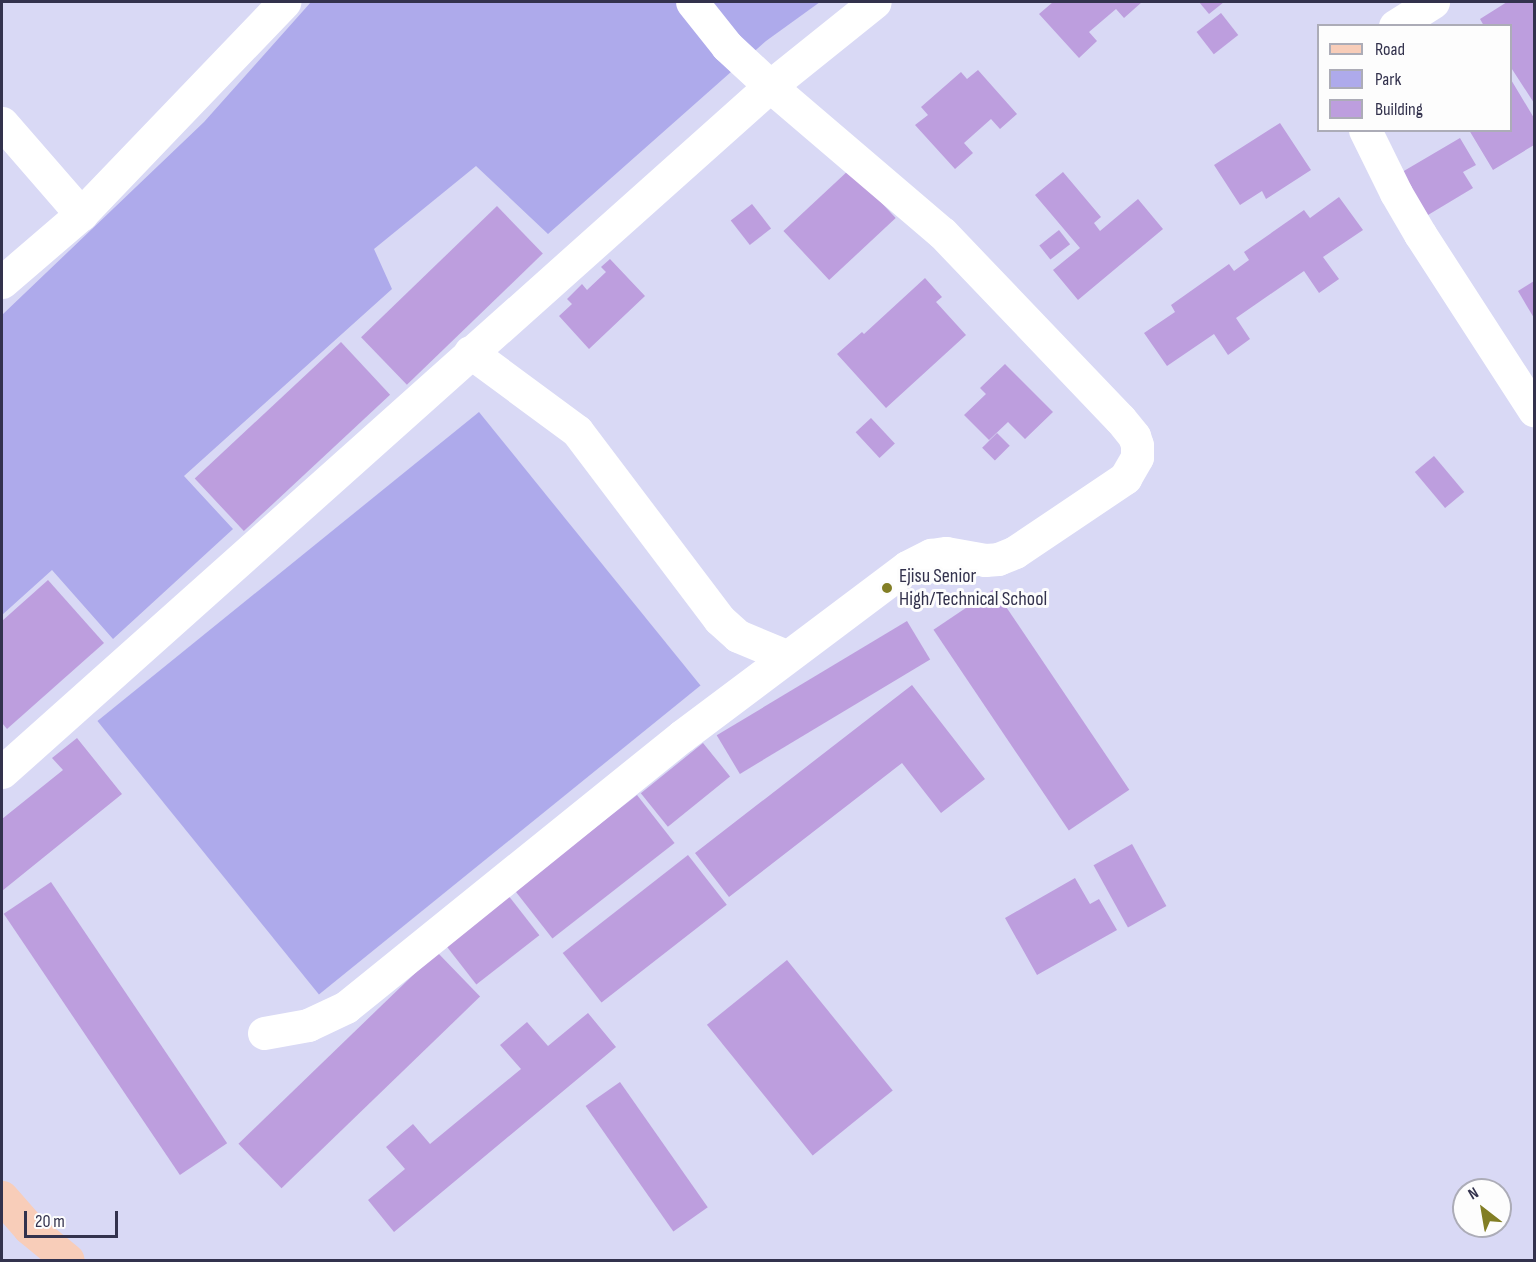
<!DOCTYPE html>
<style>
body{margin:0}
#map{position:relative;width:1536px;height:1262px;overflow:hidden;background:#d9d9f5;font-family:"Sofia Sans Condensed",sans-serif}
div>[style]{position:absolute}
.green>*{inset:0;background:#aeaaeb;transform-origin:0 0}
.building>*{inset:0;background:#bd9ede;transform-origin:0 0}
.minor>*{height:33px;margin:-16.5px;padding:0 16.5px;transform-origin:16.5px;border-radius:16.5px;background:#fff}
.major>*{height:33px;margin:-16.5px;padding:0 16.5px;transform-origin:16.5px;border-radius:16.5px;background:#f8cdb9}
.dots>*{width:16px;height:16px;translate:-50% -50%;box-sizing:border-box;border:3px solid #fdfdfd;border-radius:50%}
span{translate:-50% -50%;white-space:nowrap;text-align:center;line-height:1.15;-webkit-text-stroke:6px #fdfdfd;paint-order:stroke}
.poi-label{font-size:20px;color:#33324d}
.left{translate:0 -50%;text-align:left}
.frame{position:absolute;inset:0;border:3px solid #33324d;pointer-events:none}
.legend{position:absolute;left:1317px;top:24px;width:195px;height:108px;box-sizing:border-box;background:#fdfdfd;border:2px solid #acacb7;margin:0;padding:8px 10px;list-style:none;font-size:18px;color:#33324d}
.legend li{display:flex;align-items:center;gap:12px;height:30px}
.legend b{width:30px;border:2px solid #acacb7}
.north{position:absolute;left:1452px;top:1178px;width:60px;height:60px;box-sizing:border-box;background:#fdfdfd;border:2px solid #acacb7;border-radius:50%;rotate:329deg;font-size:16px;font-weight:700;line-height:24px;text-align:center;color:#33324d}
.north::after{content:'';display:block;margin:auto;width:21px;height:27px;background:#827e25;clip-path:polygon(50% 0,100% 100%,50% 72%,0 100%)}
.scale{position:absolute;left:24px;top:1211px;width:94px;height:27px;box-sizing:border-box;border:3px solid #33324d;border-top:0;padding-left:8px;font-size:18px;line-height:21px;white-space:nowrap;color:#33324d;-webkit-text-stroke:4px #fdfdfd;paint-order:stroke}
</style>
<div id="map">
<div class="green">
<div style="clip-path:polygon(311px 2px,820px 2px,766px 41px,548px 234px,476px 166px,374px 249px,392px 289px,184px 476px,233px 529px,113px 639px,52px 570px,2px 615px,2px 315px,204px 122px)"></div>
<div style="left:479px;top:412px;width:352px;height:491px;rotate:51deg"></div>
</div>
<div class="building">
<div style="clip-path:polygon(1053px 2px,1142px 2px,1124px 18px,1116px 9px,1089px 32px,1097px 41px,1079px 58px,1039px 14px)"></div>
<div style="clip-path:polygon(1199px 2px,1224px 2px,1209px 14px)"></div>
<div style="clip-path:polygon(1507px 2px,1534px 2px,1534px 103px,1510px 66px,1510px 26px,1484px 26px,1480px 19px)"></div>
<div style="left:1221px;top:13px;width:28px;height:31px;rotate:52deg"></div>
<div style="clip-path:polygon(978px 70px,1017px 114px,1000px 129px,991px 119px,964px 143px,973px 153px,955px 169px,915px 125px,928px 115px,921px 107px,961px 72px,967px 79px)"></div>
<div style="clip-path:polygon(1510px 78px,1534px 118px,1534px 145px,1493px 170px,1469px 130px,1510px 130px)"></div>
<div style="clip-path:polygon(1280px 123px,1311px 170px,1266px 199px,1262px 191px,1240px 205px,1214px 165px)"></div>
<div style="clip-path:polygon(1460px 138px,1476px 165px,1463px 172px,1473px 188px,1423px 218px,1397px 175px)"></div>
<div style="left:850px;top:169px;width:67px;height:91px;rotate:47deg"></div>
<div style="clip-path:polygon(1063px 172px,1101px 217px,1094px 223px,1100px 231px,1138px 199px,1163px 229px,1078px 300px,1053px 270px,1080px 248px,1035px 195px)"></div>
<div style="clip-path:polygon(1339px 197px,1363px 230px,1323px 257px,1339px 279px,1319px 293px,1304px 271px,1236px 318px,1250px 339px,1228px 355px,1214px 334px,1167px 366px,1144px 333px,1175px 312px,1171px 305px,1229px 264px,1234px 271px,1249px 260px,1244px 252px,1304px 210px,1310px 218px)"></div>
<div style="left:752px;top:204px;width:31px;height:27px;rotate:52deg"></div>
<div style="left:497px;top:206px;width:66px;height:189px;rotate:46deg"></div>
<div style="left:1059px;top:230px;width:18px;height:25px;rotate:52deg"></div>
<div style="clip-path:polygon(610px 259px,645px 296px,589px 349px,559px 316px,572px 304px,567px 299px,582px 284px,587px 290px,606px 272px,601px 267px)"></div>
<div style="clip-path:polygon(925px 278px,942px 297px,936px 302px,966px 335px,886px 408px,837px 354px,862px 332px,864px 334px)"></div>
<div style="clip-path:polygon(1534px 281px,1534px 318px,1518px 291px)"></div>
<div style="left:341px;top:342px;width:72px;height:200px;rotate:47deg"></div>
<div style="clip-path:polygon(1005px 364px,1053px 412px,1025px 439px,1008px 422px,989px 440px,964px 415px,986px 394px,980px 388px)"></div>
<div style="left:871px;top:418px;width:35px;height:21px;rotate:47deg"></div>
<div style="left:997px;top:433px;width:18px;height:21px;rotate:45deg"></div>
<div style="left:1434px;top:456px;width:47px;height:25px;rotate:50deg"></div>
<div style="clip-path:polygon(48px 580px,104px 643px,7px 729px,2px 723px,2px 621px)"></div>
<div style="left:994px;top:589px;width:242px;height:73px;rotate:56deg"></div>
<div style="left:907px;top:621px;width:45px;height:222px;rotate:59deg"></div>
<div style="clip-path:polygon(912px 685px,985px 779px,941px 813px,902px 763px,729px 897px,695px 853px)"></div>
<div style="clip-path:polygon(77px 738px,122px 794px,2px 891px,2px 819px,63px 770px,52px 758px)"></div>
<div style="left:703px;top:743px;width:43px;height:80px;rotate:51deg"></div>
<div style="left:637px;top:795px;width:61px;height:155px;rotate:52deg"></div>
<div style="left:1132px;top:844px;width:71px;height:44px;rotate:61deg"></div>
<div style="left:688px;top:855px;width:63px;height:159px;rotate:52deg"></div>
<div style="clip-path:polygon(1075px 878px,1090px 904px,1099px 899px,1117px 930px,1037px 975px,1005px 918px)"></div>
<div style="left:51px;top:882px;width:315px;height:57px;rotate:56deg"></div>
<div style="left:508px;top:895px;width:51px;height:80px;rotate:52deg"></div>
<div style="left:437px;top:952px;width:62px;height:276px;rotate:46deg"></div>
<div style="left:787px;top:960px;width:168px;height:103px;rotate:51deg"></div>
<div style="clip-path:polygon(588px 1013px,616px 1047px,394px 1232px,368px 1200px,405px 1169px,386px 1147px,413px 1124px,430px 1144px,521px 1069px,500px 1045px,527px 1022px,548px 1046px)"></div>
<div style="left:620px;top:1082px;width:153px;height:42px;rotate:55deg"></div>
</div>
<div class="minor">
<div style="left:1395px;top:26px;width:45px;rotate:-32.3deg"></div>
<div style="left:2px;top:123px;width:121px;rotate:49deg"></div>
<div style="left:1365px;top:130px;width:70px;rotate:63.8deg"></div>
<div style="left:1396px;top:193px;width:48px;rotate:59.7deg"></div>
<div style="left:1420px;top:234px;width:210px;rotate:57.1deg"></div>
<div style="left:2px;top:282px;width:104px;rotate:-40.7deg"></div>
<div style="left:81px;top:214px;width:294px;rotate:-46.2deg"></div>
<div style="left:470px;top:352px;width:133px;rotate:36.4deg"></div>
<div style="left:577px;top:431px;width:236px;rotate:52.9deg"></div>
<div style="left:719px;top:619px;width:25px;rotate:42deg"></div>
<div style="left:738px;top:636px;width:52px;rotate:22.6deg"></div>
<div style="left:2px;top:772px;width:1030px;rotate:-41.77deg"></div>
<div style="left:770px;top:86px;width:134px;rotate:-38.7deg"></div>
<div style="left:264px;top:1033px;width:45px;rotate:-10.3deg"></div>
<div style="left:308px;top:1025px;width:42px;rotate:-25.3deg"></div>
<div style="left:346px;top:1007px;width:432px;rotate:-38.9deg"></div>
<div style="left:682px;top:736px;width:281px;rotate:-36.9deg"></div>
<div style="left:907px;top:567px;width:27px;rotate:-27deg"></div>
<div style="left:931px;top:555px;width:15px;rotate:-8deg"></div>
<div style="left:946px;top:553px;width:40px;rotate:10deg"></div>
<div style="left:985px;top:560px;width:13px;rotate:-4deg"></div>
<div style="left:998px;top:559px;width:18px;rotate:-22deg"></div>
<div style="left:1015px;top:552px;width:133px;rotate:-33.9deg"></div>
<div style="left:1125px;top:478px;width:24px;rotate:-60deg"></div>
<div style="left:1137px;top:457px;width:12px;rotate:-90deg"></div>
<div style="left:1137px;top:445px;width:9px;rotate:-108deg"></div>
<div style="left:1134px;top:436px;width:22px;rotate:-129deg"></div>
<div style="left:1120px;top:419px;width:257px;rotate:-133.7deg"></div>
<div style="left:942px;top:233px;width:226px;rotate:-139.5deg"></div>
<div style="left:770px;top:86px;width:59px;rotate:-137.1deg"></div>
<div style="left:727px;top:46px;width:56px;rotate:-128.5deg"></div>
</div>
<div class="major">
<div style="left:2px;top:1197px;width:41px;rotate:48.9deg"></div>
<div style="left:29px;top:1228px;width:50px;rotate:39.4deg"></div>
</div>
<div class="dots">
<div style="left:887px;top:588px;background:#827e25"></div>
</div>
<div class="poi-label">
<span class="left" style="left:899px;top:588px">Ejisu Senior<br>High/Technical School</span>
</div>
<div class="frame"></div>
<ul class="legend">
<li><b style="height:8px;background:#f8cdb9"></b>Road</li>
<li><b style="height:16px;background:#aeaaeb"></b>Park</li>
<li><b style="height:16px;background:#bd9ede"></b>Building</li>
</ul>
<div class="north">N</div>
<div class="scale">20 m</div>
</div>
